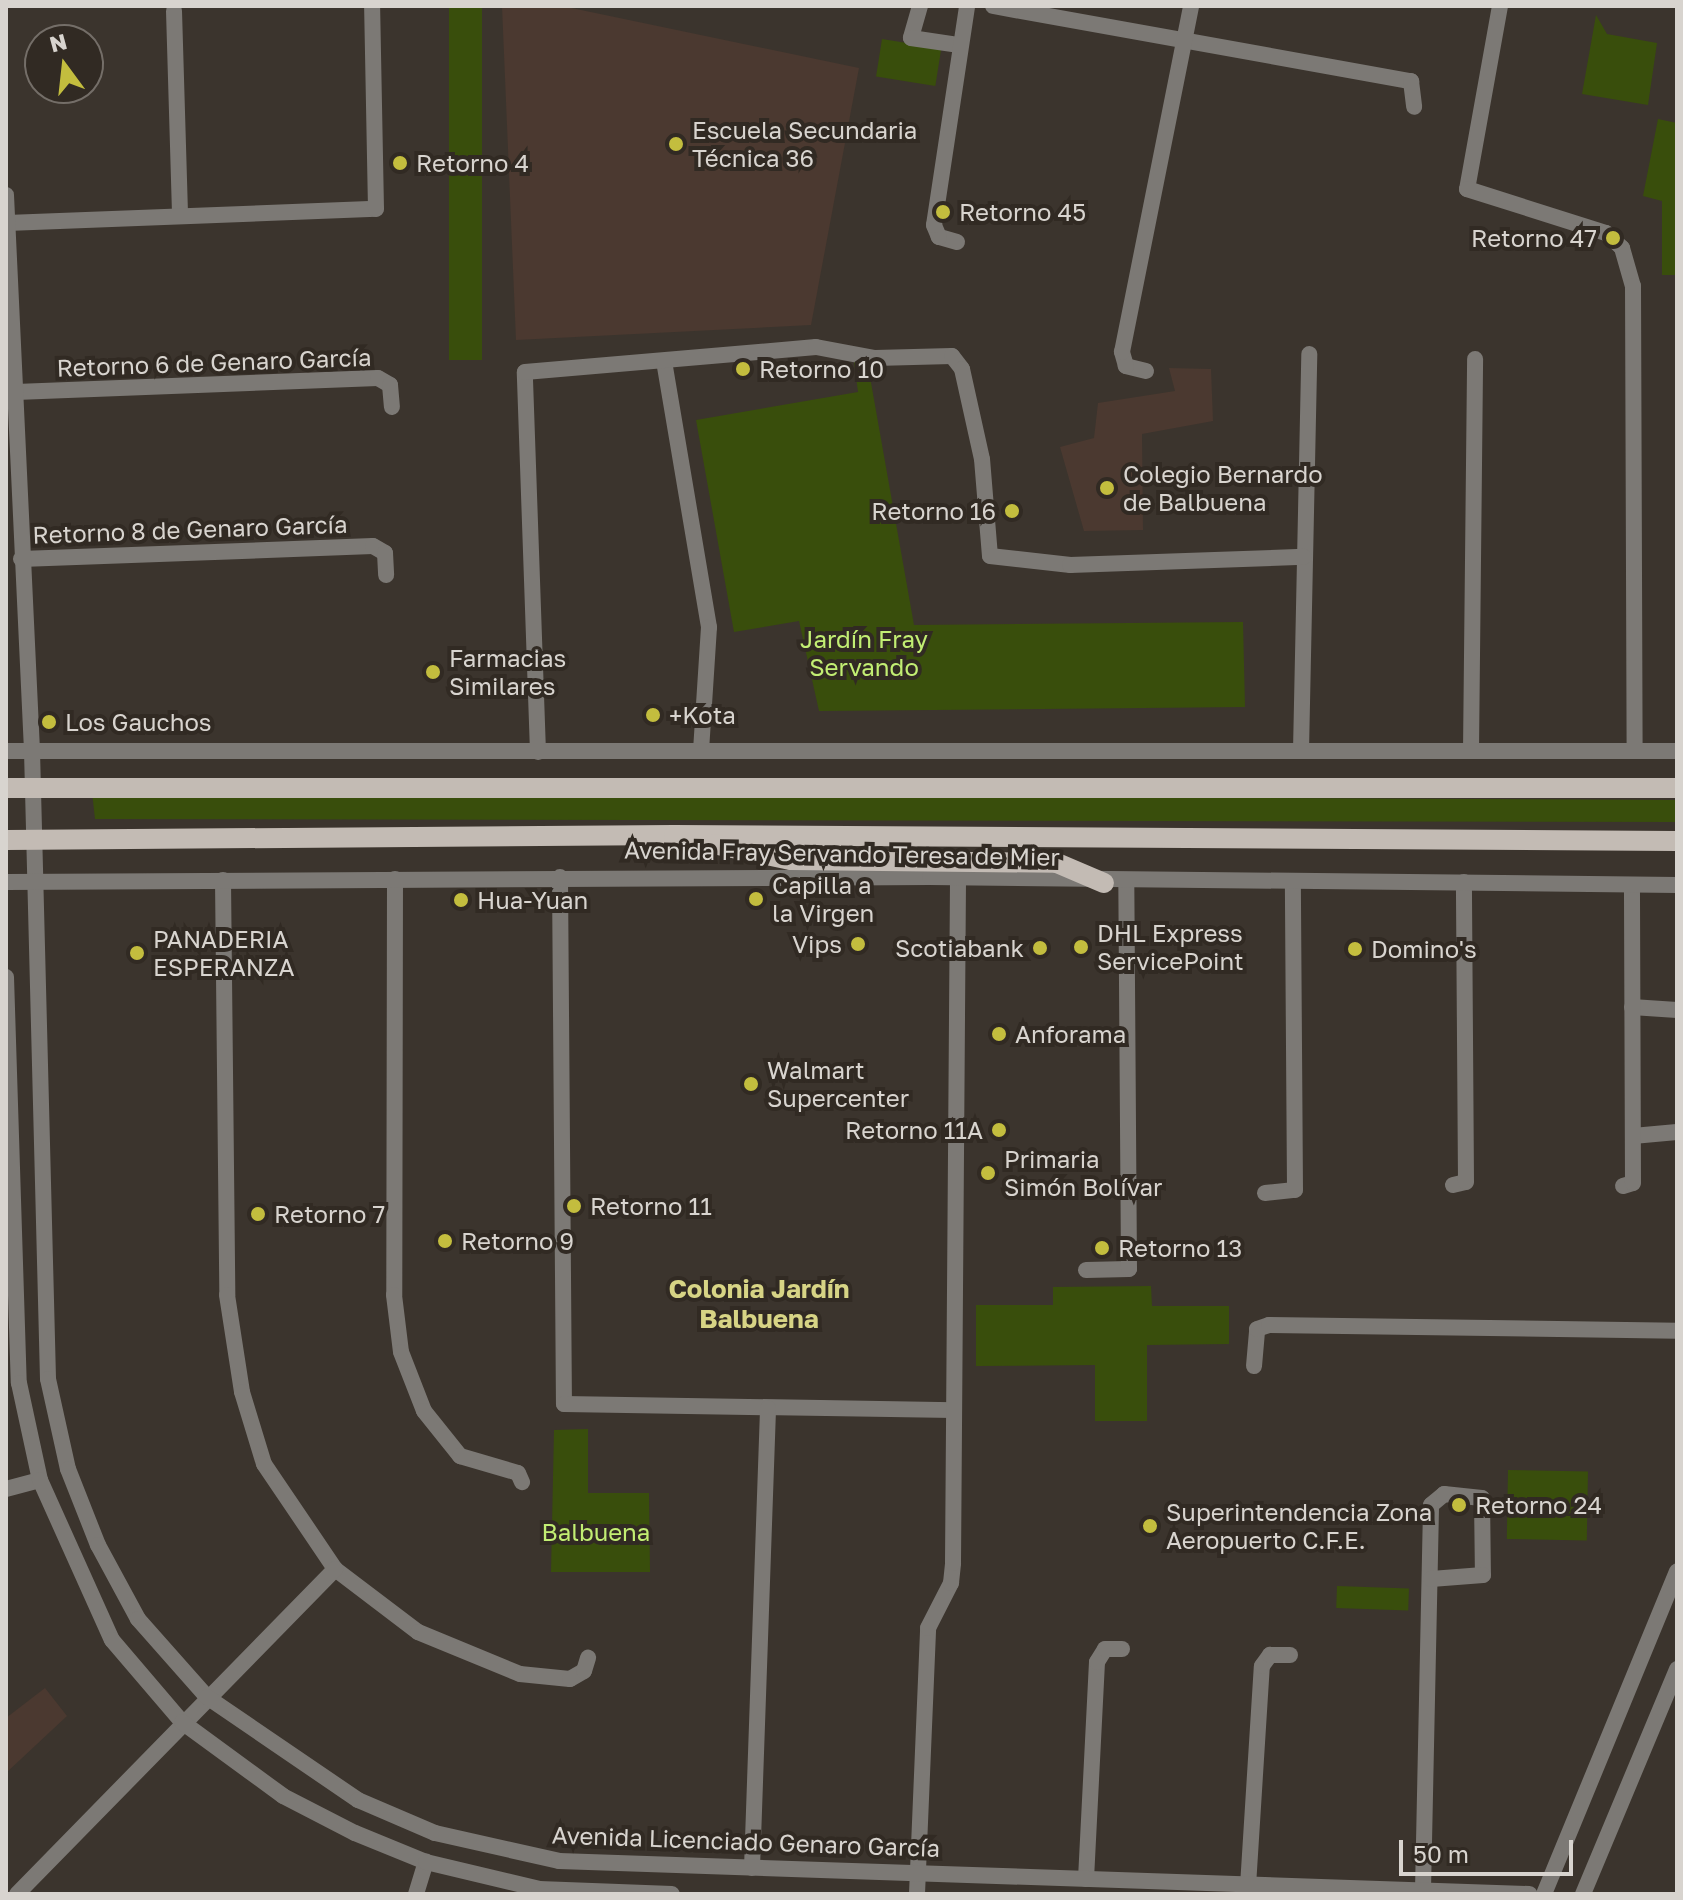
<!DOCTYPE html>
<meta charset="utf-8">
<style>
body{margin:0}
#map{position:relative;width:1683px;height:1900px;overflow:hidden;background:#3b342d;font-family:"Golos Text",sans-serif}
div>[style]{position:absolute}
.education>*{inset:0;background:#4b3930}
.green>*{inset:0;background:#394e0c;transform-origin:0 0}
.minor>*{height:16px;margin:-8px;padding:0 8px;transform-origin:8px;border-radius:8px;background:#7c7975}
.tertiary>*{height:16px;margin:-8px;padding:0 8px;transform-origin:8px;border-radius:8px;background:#7c7975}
.primary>*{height:20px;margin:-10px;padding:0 10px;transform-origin:10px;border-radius:10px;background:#c3bbb4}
.dots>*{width:22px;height:22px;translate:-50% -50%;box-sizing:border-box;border:4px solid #312a23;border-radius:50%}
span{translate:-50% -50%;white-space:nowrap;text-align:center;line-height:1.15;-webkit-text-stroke:8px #312a23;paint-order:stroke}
.poi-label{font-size:24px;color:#d8d4cf}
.left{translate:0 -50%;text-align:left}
.right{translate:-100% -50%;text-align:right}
.street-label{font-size:24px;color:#d8d4cf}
.park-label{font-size:24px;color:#c2ee73}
.neighbourhood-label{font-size:26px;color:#d7d485;font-weight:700}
.frame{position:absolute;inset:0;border:8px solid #d8d4cf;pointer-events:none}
.north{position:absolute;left:24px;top:24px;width:80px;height:80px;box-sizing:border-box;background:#312a23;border:2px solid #746e68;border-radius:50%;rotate:345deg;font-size:22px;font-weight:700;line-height:32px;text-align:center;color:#d8d4cf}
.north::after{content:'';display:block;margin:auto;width:28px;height:36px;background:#c3bd3e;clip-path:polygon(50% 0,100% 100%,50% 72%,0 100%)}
.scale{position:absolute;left:1399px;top:1840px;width:174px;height:36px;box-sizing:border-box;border:4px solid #d8d4cf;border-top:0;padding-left:10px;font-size:24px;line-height:28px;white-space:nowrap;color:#d8d4cf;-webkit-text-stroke:6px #312a23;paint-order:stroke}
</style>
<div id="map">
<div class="education">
<div style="clip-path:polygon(502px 6px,562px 6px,859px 68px,811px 325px,516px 340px)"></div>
<div style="clip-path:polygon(1169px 368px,1211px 369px,1213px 421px,1142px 434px,1143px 530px,1084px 531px,1060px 447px,1094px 438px,1098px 403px,1175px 391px)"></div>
<div style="clip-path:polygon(45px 1688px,67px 1716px,6px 1773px,6px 1718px)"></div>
</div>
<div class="green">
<div style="left:449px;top:6px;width:33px;height:354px"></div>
<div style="clip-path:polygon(1596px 15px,1607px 34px,1657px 43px,1648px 105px,1582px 94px)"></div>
<div style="left:882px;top:39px;width:60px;height:38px;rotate:9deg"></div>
<div style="clip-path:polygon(1658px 119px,1677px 123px,1677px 275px,1662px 275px,1662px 201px,1643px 196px)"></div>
<div style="clip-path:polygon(867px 360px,914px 625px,1243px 622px,1245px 707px,819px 711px,799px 621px,734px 632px,696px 420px,858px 392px,854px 361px)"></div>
<div style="clip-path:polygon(92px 792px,1677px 800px,1677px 822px,95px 819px)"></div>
<div style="clip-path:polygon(1151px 1286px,1152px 1306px,1229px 1306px,1229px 1344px,1147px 1345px,1147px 1421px,1095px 1421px,1095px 1365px,976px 1366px,976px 1305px,1053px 1305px,1053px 1287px)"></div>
<div style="clip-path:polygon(588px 1429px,588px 1493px,649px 1493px,650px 1572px,551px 1572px,554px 1430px)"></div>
<div style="left:1508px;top:1470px;width:80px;height:69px;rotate:1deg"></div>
<div style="left:1337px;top:1586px;width:72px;height:22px;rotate:2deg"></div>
</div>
<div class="minor">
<div style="left:920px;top:6px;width:33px;rotate:106deg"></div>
<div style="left:911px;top:38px;width:49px;rotate:8.3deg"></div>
<div style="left:993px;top:6px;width:425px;rotate:10.2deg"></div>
<div style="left:1411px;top:81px;width:26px;rotate:83deg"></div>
<div style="left:1500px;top:6px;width:186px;rotate:100.2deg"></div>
<div style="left:1467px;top:189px;width:146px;rotate:17.6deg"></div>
<div style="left:1606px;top:233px;width:22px;rotate:43deg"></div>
<div style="left:1622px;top:248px;width:40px;rotate:74deg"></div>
<div style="left:1633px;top:286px;width:465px;rotate:89.8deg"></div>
<div style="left:174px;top:11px;width:204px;rotate:88.3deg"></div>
<div style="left:7px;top:223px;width:369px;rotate:-2.2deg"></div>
<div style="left:376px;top:209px;width:203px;rotate:-91.1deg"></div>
<div style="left:957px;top:242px;width:19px;rotate:-164deg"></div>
<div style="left:939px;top:237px;width:13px;rotate:-113deg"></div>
<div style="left:934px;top:225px;width:221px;rotate:-81.4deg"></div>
<div style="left:664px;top:361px;width:270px;rotate:80.4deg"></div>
<div style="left:709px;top:627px;width:124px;rotate:93.7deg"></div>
<div style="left:1146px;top:371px;width:21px;rotate:-166deg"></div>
<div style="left:1126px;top:366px;width:15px;rotate:-106deg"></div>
<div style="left:1122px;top:352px;width:353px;rotate:-78.7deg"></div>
<div style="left:16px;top:392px;width:362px;rotate:-2.2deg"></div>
<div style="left:378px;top:378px;width:14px;rotate:30deg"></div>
<div style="left:390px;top:385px;width:22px;rotate:85deg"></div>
<div style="left:21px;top:559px;width:352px;rotate:-2.1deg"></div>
<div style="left:373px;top:546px;width:14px;rotate:30deg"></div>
<div style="left:385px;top:553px;width:22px;rotate:87deg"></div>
<div style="left:1301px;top:751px;width:397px;rotate:-88.8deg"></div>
<div style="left:1471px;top:751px;width:392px;rotate:-89.4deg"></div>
<div style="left:538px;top:752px;width:380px;rotate:-92deg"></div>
<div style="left:525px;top:372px;width:292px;rotate:-4.9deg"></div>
<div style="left:816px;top:347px;width:60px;rotate:10.6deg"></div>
<div style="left:875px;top:358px;width:77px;rotate:-1.5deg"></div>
<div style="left:952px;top:356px;width:16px;rotate:52deg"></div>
<div style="left:962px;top:369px;width:92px;rotate:77.5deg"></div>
<div style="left:982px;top:459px;width:97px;rotate:85.3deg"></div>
<div style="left:990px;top:556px;width:81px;rotate:6.4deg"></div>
<div style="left:1070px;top:565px;width:234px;rotate:-2deg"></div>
<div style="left:560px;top:877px;width:527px;rotate:89.57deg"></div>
<div style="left:564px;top:1404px;width:390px;rotate:0.9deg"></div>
<div style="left:395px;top:879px;width:416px;rotate:90.1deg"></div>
<div style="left:394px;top:1295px;width:57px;rotate:83deg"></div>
<div style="left:401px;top:1352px;width:63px;rotate:68.7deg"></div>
<div style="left:424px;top:1411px;width:58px;rotate:51.3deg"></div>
<div style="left:460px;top:1456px;width:60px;rotate:16.3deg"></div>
<div style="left:518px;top:1473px;width:10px;rotate:66deg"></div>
<div style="left:223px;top:880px;width:415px;rotate:89.4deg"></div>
<div style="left:227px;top:1295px;width:98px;rotate:81.2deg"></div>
<div style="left:242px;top:1392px;width:75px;rotate:73deg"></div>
<div style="left:264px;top:1464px;width:127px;rotate:55.9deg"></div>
<div style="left:335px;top:1569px;width:104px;rotate:37.2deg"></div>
<div style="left:418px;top:1632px;width:110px;rotate:22.4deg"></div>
<div style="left:520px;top:1674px;width:50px;rotate:5.7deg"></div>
<div style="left:570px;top:1679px;width:16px;rotate:-30deg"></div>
<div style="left:584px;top:1671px;width:14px;rotate:-73deg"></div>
<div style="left:1632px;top:1007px;width:45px;rotate:3.8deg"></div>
<div style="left:1633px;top:1136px;width:44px;rotate:-5.2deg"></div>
<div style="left:1453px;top:1185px;width:13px;rotate:-13deg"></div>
<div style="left:1466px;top:1182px;width:300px;rotate:-90.4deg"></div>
<div style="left:1623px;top:1186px;width:10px;rotate:-17deg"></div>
<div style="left:1633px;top:1183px;width:297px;rotate:-90.2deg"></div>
<div style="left:1265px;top:1193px;width:30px;rotate:-6deg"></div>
<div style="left:1295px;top:1190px;width:306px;rotate:-90.4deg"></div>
<div style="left:1086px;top:1270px;width:43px;rotate:-1.3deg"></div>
<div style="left:1129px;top:1269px;width:386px;rotate:-90.4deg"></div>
<div style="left:1254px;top:1366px;width:37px;rotate:-85deg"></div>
<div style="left:1257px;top:1329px;width:13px;rotate:-18deg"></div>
<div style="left:1269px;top:1325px;width:408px;rotate:0.8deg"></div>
<div style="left:6px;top:1489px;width:35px;rotate:-15deg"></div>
<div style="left:752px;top:1868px;width:460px;rotate:-88deg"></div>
<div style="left:1086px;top:1879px;width:217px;rotate:-87.1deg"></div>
<div style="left:1097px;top:1662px;width:15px;rotate:-58deg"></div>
<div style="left:1105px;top:1649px;width:17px"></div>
<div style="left:1248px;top:1886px;width:220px;rotate:-86.4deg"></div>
<div style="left:1262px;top:1666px;width:14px;rotate:-54deg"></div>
<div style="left:1270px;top:1655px;width:20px"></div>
<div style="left:1423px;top:1890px;width:385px;rotate:-88.8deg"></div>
<div style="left:1431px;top:1505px;width:17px;rotate:-40deg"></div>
<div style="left:1444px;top:1494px;width:38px;rotate:6deg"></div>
<div style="left:1482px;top:1498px;width:77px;rotate:89.3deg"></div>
<div style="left:1483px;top:1575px;width:52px;rotate:175.6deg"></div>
<div style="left:17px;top:1894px;width:455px;rotate:-45.6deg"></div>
<div style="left:416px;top:1894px;width:34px;rotate:-73deg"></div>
<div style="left:917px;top:1894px;width:266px;rotate:-87.6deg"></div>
<div style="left:928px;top:1628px;width:51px;rotate:-62.9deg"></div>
<div style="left:951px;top:1583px;width:20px;rotate:-84deg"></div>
<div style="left:953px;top:1563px;width:684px;rotate:-89.58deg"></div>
</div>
<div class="tertiary">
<div style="left:6px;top:195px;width:557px;rotate:87.32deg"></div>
<div style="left:32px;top:751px;width:628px;rotate:88.54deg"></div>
<div style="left:48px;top:1379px;width:92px;rotate:77.5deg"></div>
<div style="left:68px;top:1469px;width:82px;rotate:68.5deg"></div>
<div style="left:98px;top:1545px;width:84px;rotate:61.6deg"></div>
<div style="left:138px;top:1619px;width:104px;rotate:48.5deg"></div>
<div style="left:207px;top:1697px;width:183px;rotate:34.3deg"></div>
<div style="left:358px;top:1800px;width:84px;rotate:23.2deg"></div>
<div style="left:435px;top:1833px;width:127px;rotate:12.7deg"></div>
<div style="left:559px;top:1861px;width:971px;rotate:1.95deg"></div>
<div style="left:6px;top:751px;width:1671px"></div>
<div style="left:6px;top:882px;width:924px;rotate:-0.31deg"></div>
<div style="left:930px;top:877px;width:747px;rotate:0.61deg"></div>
<div style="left:6px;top:977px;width:406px;rotate:88.2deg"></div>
<div style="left:19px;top:1383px;width:99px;rotate:77.8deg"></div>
<div style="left:40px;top:1480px;width:175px;rotate:65.8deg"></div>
<div style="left:112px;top:1640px;width:108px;rotate:49.5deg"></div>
<div style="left:182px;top:1722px;width:125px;rotate:36.2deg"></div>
<div style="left:283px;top:1796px;width:81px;rotate:27.2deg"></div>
<div style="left:355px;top:1833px;width:77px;rotate:22.2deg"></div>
<div style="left:426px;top:1862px;width:116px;rotate:13.4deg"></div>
<div style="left:539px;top:1889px;width:133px;rotate:2.2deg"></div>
<div style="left:1544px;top:1894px;width:349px;rotate:-67.6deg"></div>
<div style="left:1583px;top:1894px;width:244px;rotate:-67.3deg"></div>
</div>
<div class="primary">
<div style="left:6px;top:788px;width:1671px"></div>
<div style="left:6px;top:840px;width:668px;rotate:-0.43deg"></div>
<div style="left:674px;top:835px;width:1003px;rotate:0.34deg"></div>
<div style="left:713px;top:844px;width:80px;rotate:11.6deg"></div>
<div style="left:791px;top:860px;width:266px;rotate:0.6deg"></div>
<div style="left:1057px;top:863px;width:51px;rotate:23.1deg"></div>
</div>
<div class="dots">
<div style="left:676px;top:144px;background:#c3bd3e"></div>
<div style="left:400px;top:163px;background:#c3bd3e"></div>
<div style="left:943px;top:212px;background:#c3bd3e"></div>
<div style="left:1613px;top:238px;background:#c3bd3e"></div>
<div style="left:743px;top:369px;background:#c3bd3e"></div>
<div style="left:1107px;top:488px;background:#c3bd3e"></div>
<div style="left:1012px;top:511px;background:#c3bd3e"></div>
<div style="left:433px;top:672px;background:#c3bd3e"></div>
<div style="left:653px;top:715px;background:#c3bd3e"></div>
<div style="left:49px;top:722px;background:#c3bd3e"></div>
<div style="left:756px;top:899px;background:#c3bd3e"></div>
<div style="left:461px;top:900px;background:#c3bd3e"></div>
<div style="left:858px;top:944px;background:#c3bd3e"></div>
<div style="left:1081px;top:947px;background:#c3bd3e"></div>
<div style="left:1040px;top:948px;background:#c3bd3e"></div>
<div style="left:1355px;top:949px;background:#c3bd3e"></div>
<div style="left:137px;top:953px;background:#c3bd3e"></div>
<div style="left:999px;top:1034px;background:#c3bd3e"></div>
<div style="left:751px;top:1084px;background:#c3bd3e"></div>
<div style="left:999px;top:1130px;background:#c3bd3e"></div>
<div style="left:988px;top:1173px;background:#c3bd3e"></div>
<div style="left:574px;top:1206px;background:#c3bd3e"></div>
<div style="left:258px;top:1214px;background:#c3bd3e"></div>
<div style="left:445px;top:1241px;background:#c3bd3e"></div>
<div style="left:1102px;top:1248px;background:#c3bd3e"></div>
<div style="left:1459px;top:1505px;background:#c3bd3e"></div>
<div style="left:1150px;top:1526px;background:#c3bd3e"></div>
</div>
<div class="poi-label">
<span class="left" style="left:692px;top:144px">Escuela Secundaria<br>Técnica 36</span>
<span class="left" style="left:416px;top:163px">Retorno 4</span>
<span class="left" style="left:959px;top:212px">Retorno 45</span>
<span class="right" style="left:1597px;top:238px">Retorno 47</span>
<span class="left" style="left:759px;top:369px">Retorno 10</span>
<span class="left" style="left:1123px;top:488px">Colegio Bernardo<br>de Balbuena</span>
<span class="right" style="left:996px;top:511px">Retorno 16</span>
<span class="left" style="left:449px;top:672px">Farmacias<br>Similares</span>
<span class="left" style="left:669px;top:715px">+Kota</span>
<span class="left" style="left:65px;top:722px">Los Gauchos</span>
<span class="left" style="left:772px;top:899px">Capilla a<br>la Virgen</span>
<span class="left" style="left:477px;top:900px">Hua-Yuan</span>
<span class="left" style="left:1097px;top:947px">DHL Express<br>ServicePoint</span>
<span class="left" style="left:153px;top:953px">PANADERIA<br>ESPERANZA</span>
<span class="right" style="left:842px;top:944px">Vips</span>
<span class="right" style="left:1024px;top:948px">Scotiabank</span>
<span class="left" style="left:1371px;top:949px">Domino's</span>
<span class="left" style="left:1015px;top:1034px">Anforama</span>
<span class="left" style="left:767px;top:1084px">Walmart<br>Supercenter</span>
<span class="right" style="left:983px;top:1130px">Retorno 11A</span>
<span class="left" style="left:1004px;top:1173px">Primaria<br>Simón Bolívar</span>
<span class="left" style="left:590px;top:1206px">Retorno 11</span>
<span class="left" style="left:274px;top:1214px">Retorno 7</span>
<span class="left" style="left:461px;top:1241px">Retorno 9</span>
<span class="left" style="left:1118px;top:1248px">Retorno 13</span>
<span class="left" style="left:1475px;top:1505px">Retorno 24</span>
<span class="left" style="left:1166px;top:1526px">Superintendencia Zona<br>Aeropuerto C.F.E.</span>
</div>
<div class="street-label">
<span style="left:214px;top:362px;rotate:-2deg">Retorno 6 de Genaro García</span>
<span style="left:190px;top:529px;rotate:-2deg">Retorno 8 de Genaro García</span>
<span style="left:842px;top:853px;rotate:1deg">Avenida Fray Servando Teresa de Mier</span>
<span style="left:746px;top:1841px;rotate:2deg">Avenida Licenciado Genaro García</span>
</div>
<div class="park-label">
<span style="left:864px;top:653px">Jardín Fray<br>Servando</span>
<span style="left:596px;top:1532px">Balbuena</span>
</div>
<div class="neighbourhood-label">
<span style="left:759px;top:1304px">Colonia Jardín<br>Balbuena</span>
</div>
<div class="frame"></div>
<div class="north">N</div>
<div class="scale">50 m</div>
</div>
